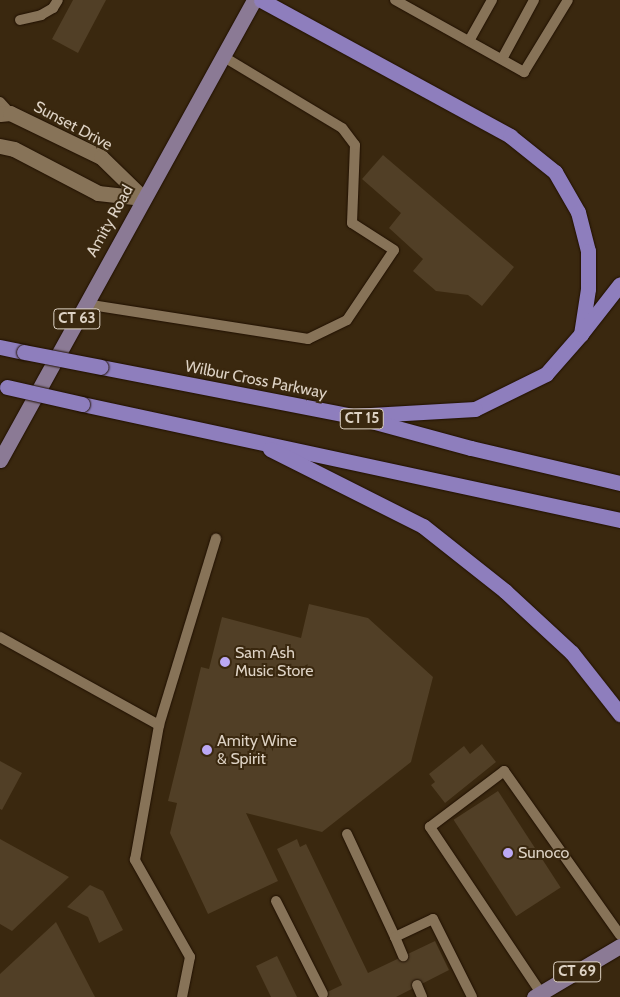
<!DOCTYPE html>
<style>
body{margin:0}
#map{position:relative;width:620px;height:997px;overflow:hidden;background:#3a280f;font-family:Cabin,sans-serif}
div>[style]{position:absolute}
.building>*{inset:0;background:#513f26;transform-origin:0 0}
.roads{filter:drop-shadow(0 0 1px #201000) drop-shadow(0 0 1px #201000)}
.lane>*{height:10px;margin:-5px;padding:0 5px;transform-origin:5px;border-radius:5px;background:#877358}
.street>*{height:15px;margin:-7.5px;padding:0 7.5px;transform-origin:7.5px;border-radius:7.5px;background:#877358}
.primary>*{height:15px;margin:-7.5px;padding:0 7.5px;transform-origin:7.5px;border-radius:7.5px;background:#8b7a95}
.highway>*{height:15px;margin:-7.5px;padding:0 7.5px;transform-origin:7.5px;border-radius:7.5px;background:#8e7ebd}
.bridges{filter:drop-shadow(0 0 1px #201000) drop-shadow(0 0 1px #201000)}
.highway-bridge>*{height:15px;margin:-7.5px;padding:0 7.5px;transform-origin:7.5px;border-radius:7.5px;background:#8e7ebd}
.dots>*{width:14px;height:14px;translate:-50% -50%;box-sizing:border-box;border:2px solid #3a280f;border-radius:50%}
span{translate:-50% -50%;white-space:nowrap;text-align:center;line-height:1.15;-webkit-text-stroke:4px #3a280f;paint-order:stroke}
.shield-label span{padding:1px 4px;background:#3a280f;border:1px solid;border-radius:4px;-webkit-text-stroke-width:0}
.shield-label{font-size:15px;color:#ddd2c4;font-weight:700}
.street-label{font-size:16px;color:#ddd2c4}
.poi-label{font-size:16px;color:#ddd2c4}
.left{translate:0 -50%;text-align:left}
</style>
<div id="map">
<div class="building">
<div style="clip-path:polygon(73px 0,106px 0,78px 53px,52px 39px)"></div>
<div style="clip-path:polygon(383px 155px,514px 267px,482px 306px,468px 295px,436px 291px,413px 271px,423px 259px,389px 228px,401px 213px,362px 179px)"></div>
<div style="clip-path:polygon(309px 604px,368px 618px,433px 677px,411px 762px,322px 832px,246px 813px,278px 881px,208px 914px,170px 833px,177px 803px,168px 801px,201px 667px,209px 669px,222px 617px,301px 638px)"></div>
<div style="clip-path:polygon(482px 744px,496px 762px,445px 803px,431px 785px,435px 782px,429px 774px,464px 746px,470px 754px)"></div>
<div style="clip-path:polygon(0 761px,22px 773px,2px 810px,0 809px)"></div>
<div style="left:498px;top:791px;width:115px;height:53px;rotate:57deg"></div>
<div style="clip-path:polygon(0 839px,69px 877px,12px 931px,0 924px)"></div>
<div style="clip-path:polygon(297px 839px,300px 847px,306px 844px,368px 973px,435px 941px,449px 970px,396px 997px,317px 997px,342px 985px,277px 849px)"></div>
<div style="clip-path:polygon(90px 885px,103px 891px,123px 930px,99px 943px,88px 917px,67px 907px)"></div>
<div style="clip-path:polygon(56px 922px,95px 997px,0 997px,0 974px)"></div>
<div style="clip-path:polygon(277px 956px,297px 997px,271px 997px,256px 966px)"></div>
</div>
<div class="roads">
<div class="lane">
<div style="left:395px;top:0;width:148px;rotate:29.2deg"></div>
<div style="left:524px;top:72px;width:84px;rotate:-58.6deg"></div>
<div style="left:20px;top:20px;width:22px;rotate:-13deg"></div>
<div style="left:41px;top:15px;width:14px;rotate:-30deg"></div>
<div style="left:53px;top:8px;width:9px;rotate:-58deg"></div>
<div style="left:469px;top:41px;width:47px;rotate:-60.7deg"></div>
<div style="left:502px;top:59px;width:67px;rotate:-61.5deg"></div>
<div style="left:0;top:102px;width:15px;rotate:48deg"></div>
<div style="left:85px;top:304px;width:226px;rotate:8.9deg"></div>
<div style="left:308px;top:339px;width:43px;rotate:-26deg"></div>
<div style="left:347px;top:320px;width:84px;rotate:-56.1deg"></div>
<div style="left:394px;top:250px;width:50px;rotate:-147.3deg"></div>
<div style="left:352px;top:223px;width:78px;rotate:-87.8deg"></div>
<div style="left:355px;top:145px;width:21px;rotate:-127deg"></div>
<div style="left:342px;top:128px;width:140px;rotate:-149deg"></div>
<div style="left:0;top:637px;width:182px;rotate:29deg"></div>
<div style="left:347px;top:834px;width:114px;rotate:65deg"></div>
<div style="left:395px;top:937px;width:42px;rotate:-25.3deg"></div>
<div style="left:433px;top:919px;width:87px;rotate:63.4deg"></div>
<div style="left:276px;top:901px;width:104px;rotate:63.2deg"></div>
<div style="left:395px;top:937px;width:21px;rotate:67deg"></div>
<div style="left:417px;top:985px;width:13px;rotate:67deg"></div>
<div style="left:541px;top:993px;width:200px;rotate:-123.8deg"></div>
<div style="left:430px;top:827px;width:93px;rotate:-37.1deg"></div>
<div style="left:504px;top:771px;width:201px;rotate:54.7deg"></div>
<div style="left:182px;top:997px;width:41px;rotate:-78.7deg"></div>
<div style="left:190px;top:957px;width:112px;rotate:-119.6deg"></div>
<div style="left:135px;top:860px;width:137px;rotate:-79.9deg"></div>
<div style="left:159px;top:725px;width:195px;rotate:-73deg"></div>
</div>
<div class="street">
<div style="left:0;top:114px;width:10px;rotate:-6deg"></div>
<div style="left:10px;top:113px;width:101px;rotate:25.8deg"></div>
<div style="left:101px;top:157px;width:59px;rotate:44.3deg"></div>
<div style="left:0;top:146px;width:14px;rotate:12deg"></div>
<div style="left:14px;top:149px;width:95px;rotate:27.6deg"></div>
<div style="left:98px;top:193px;width:45px;rotate:6.3deg"></div>
</div>
<div class="primary">
<div style="left:0;top:460px;width:525px;rotate:-61.09deg"></div>
<div style="left:534px;top:997px;width:100px;rotate:-30.7deg"></div>
</div>
<div class="highway">
<div style="left:261px;top:0;width:284px;rotate:28.6deg"></div>
<div style="left:510px;top:136px;width:58px;rotate:38.7deg"></div>
<div style="left:555px;top:172px;width:46px;rotate:60.1deg"></div>
<div style="left:578px;top:212px;width:40px;rotate:75.6deg"></div>
<div style="left:588px;top:251px;width:38px;rotate:90deg"></div>
<div style="left:588px;top:289px;width:46px;rotate:98.8deg"></div>
<div style="left:581px;top:334px;width:53px;rotate:131.2deg"></div>
<div style="left:546px;top:374px;width:79px;rotate:153.8deg"></div>
<div style="left:475px;top:409px;width:122px;rotate:176.7deg"></div>
<div style="left:581px;top:334px;width:63px;rotate:-52deg"></div>
<div style="left:0;top:347px;width:25px;rotate:12deg"></div>
<div style="left:101px;top:367px;width:257px;rotate:11deg"></div>
<div style="left:353px;top:416px;width:122px;rotate:15.2deg"></div>
<div style="left:471px;top:448px;width:153px;rotate:13.2deg"></div>
<div style="left:82px;top:404px;width:550px;rotate:12.17deg"></div>
<div style="left:270px;top:449px;width:171px;rotate:26.7deg"></div>
<div style="left:423px;top:526px;width:105px;rotate:38.4deg"></div>
<div style="left:505px;top:591px;width:91px;rotate:42.8deg"></div>
<div style="left:572px;top:653px;width:78px;rotate:51.8deg"></div>
</div>
</div>
<div class="bridges">
<div class="highway-bridge">
<div style="left:24px;top:352px;width:78px;rotate:11deg"></div>
<div style="left:7px;top:387px;width:77px;rotate:12.8deg"></div>
</div>
</div>
<div class="dots">
<div style="left:225px;top:662px;background:#bca9f5"></div>
<div style="left:207px;top:750px;background:#bca9f5"></div>
<div style="left:508px;top:853px;background:#bca9f5"></div>
</div>
<div class="shield-label">
<span style="left:77px;top:319px">CT 63</span>
<span style="left:362px;top:419px">CT 15</span>
<span style="left:577px;top:972px">CT 69</span>
</div>
<div class="street-label">
<span style="left:73px;top:126px;rotate:28deg">Sunset Drive</span>
<span style="left:110px;top:221px;rotate:-61deg">Amity Road</span>
<span style="left:256px;top:380px;rotate:11deg">Wilbur Cross Parkway</span>
</div>
<div class="poi-label">
<span class="left" style="left:235px;top:662px">Sam Ash<br>Music Store</span>
<span class="left" style="left:217px;top:750px">Amity Wine<br>&amp; Spirit</span>
<span class="left" style="left:518px;top:853px">Sunoco</span>
</div>
</div>
